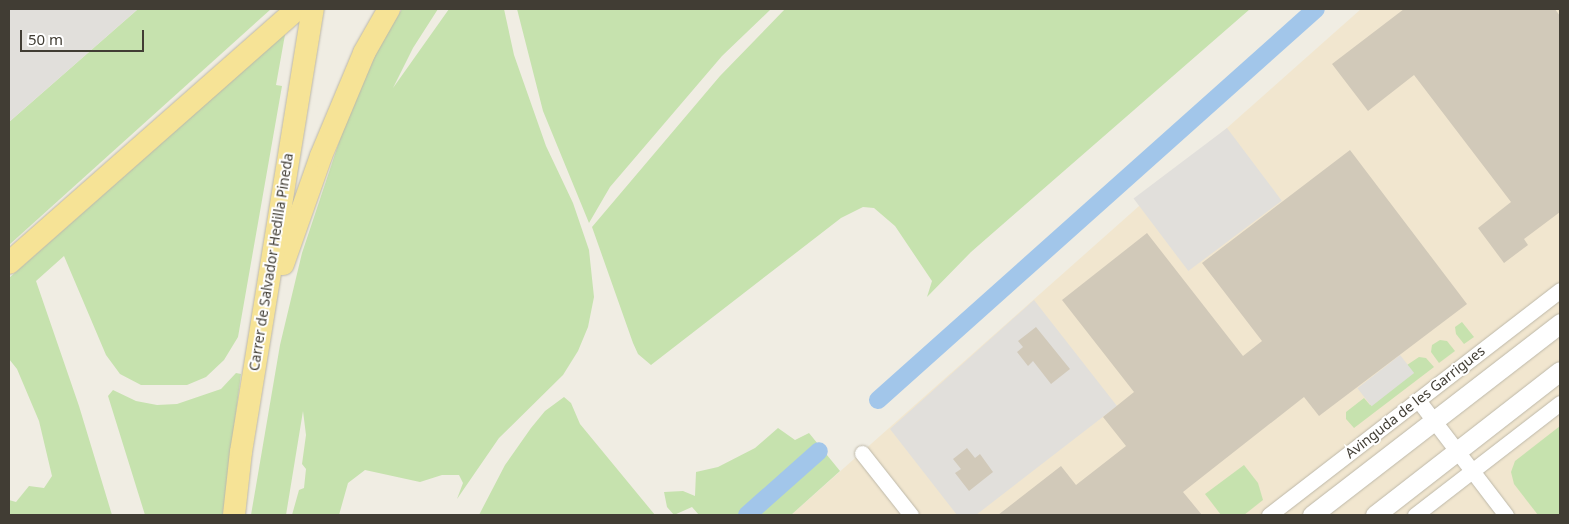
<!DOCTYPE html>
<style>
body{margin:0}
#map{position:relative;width:1569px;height:524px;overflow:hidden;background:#f0ede3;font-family:"Noto Sans",sans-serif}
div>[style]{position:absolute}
.commercial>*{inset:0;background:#f1e6cf}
.green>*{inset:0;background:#c6e2ae}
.parking>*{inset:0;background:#e1dfdb;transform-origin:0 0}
.canal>*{height:18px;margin:-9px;padding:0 9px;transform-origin:9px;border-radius:9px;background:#a2c6ea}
.building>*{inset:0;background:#d1c9b9}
.roads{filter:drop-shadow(0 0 1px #bdb8a9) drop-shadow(0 0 1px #bdb8a9)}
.minor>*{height:15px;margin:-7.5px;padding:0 7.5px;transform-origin:7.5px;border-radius:7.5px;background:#fff}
.tertiary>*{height:19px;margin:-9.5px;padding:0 9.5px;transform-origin:9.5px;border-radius:9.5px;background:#fff}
.primary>*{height:22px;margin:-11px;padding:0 11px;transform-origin:11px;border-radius:11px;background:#f6e396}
span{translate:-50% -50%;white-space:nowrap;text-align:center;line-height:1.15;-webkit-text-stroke:4px #fff;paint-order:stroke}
.street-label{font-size:14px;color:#413d34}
.frame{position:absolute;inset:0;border:10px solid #413d34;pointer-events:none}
.scale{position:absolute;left:20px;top:30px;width:124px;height:22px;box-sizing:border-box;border:2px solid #413d34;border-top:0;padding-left:6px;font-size:15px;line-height:18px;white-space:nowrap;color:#413d34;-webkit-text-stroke:4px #fff;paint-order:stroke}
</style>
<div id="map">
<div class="commercial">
<div style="clip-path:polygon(1361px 9px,1560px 9px,1560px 515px,791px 515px)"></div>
</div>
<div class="green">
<div style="clip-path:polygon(138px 9px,271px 9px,9px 245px,9px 122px)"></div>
<div style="clip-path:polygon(402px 9px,438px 9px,413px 48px,393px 88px,449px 9px,504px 9px,514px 55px,546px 146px,573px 203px,589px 250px,594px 297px,588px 327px,578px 351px,563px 375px,499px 438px,457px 499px,463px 483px,459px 475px,442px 475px,420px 482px,365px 470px,348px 483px,339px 515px,292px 515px,299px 490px,304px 488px,306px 469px,302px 464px,306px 435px,303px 411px,286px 515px,251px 515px,280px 345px,302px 253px,349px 112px,379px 47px)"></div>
<div style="clip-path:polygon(517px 9px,771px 9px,722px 56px,610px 187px,589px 223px,543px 111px)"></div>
<div style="clip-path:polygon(785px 9px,1250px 9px,971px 252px,927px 297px,932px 281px,895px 226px,874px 208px,863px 207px,841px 218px,651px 365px,638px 354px,633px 343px,592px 227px,720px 76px)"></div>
<div style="clip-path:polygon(286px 29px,276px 85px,282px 86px,238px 337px,224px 360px,206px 377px,187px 385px,141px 385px,120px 374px,106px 355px,64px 256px,36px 281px,79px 406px,112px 515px,9px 515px,9px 500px,16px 502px,29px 486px,44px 488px,52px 476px,39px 421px,17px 369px,9px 359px,9px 278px,199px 110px)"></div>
<div style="clip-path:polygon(1462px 322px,1474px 337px,1464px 344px,1456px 334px,1455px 327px)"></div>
<div style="clip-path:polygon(1440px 340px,1447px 341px,1455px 351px,1439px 363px,1431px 352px,1432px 345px)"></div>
<div style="clip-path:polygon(1419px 357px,1426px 358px,1434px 367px,1354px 428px,1346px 419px,1346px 412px,1364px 398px,1370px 405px,1413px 373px,1407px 365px)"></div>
<div style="clip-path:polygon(236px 373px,241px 374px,223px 515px,145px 515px,108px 396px,113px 390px,136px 401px,157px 405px,177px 404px,221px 389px)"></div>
<div style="clip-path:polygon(564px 397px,571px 403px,580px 424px,655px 515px,479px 515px,505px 465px,531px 428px,545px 411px)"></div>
<div style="clip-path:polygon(1560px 426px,1560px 515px,1538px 515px,1514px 484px,1511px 472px,1515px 461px)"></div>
<div style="clip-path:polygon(778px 428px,795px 440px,809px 433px,840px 471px,791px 515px,699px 515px,692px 507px,674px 515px,667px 507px,664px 492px,683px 491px,695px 496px,696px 472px,718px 467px,755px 448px)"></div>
<div style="clip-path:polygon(1244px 465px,1258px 483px,1263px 500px,1244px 515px,1221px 515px,1205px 494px)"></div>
</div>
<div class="parking">
<div style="clip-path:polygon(9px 9px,138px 9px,9px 122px)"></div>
<div style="left:1227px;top:128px;width:91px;height:117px;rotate:53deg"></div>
<div style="clip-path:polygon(1034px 300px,1117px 406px,976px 515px,957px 515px,890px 429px)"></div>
<div style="left:1400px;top:355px;width:23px;height:54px;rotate:52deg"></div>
</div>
<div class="canal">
<div style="left:878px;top:400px;width:587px;rotate:-41.76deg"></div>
<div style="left:747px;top:515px;width:96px;rotate:-41.6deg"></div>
</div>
<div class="building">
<div style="clip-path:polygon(1404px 9px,1555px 9px,1560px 16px,1560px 212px,1524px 239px,1528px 245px,1504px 263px,1478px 228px,1511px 202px,1414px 75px,1368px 111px,1332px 64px)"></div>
<div style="clip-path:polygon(1350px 150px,1467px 304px,1319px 416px,1304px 397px,1183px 492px,1202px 515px,998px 515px,1061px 466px,1076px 485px,1126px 446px,1103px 417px,1134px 392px,1062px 300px,1147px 233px,1243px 356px,1262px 341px,1202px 263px)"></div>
<div style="clip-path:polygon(1036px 327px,1070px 369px,1051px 384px,1033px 361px,1028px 366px,1017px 352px,1023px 347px,1018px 341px)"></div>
<div style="clip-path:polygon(967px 448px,975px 458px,980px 454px,993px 472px,969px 491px,955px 473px,961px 469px,953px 459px)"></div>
</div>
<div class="roads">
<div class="minor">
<div style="left:1418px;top:400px;width:145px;rotate:52.6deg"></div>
<div style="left:862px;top:453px;width:79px;rotate:51.7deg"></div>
<div style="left:1269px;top:515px;width:368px;rotate:-37.7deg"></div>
<div style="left:1415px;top:515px;width:183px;rotate:-37.7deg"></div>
</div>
<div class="tertiary">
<div style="left:1312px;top:515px;width:314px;rotate:-37.7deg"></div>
<div style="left:1375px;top:515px;width:234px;rotate:-37.9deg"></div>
</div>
<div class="primary">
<div style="left:9px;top:263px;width:384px;rotate:-41.4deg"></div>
<div style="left:283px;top:264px;width:114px;rotate:-70.6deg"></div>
<div style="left:321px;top:156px;width:112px;rotate:-67.3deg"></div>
<div style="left:364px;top:53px;width:51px;rotate:-60.4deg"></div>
<div style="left:234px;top:515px;width:63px;rotate:-83.7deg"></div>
<div style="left:241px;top:452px;width:449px;rotate:-80.8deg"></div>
</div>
</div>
<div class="street-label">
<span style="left:271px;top:262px;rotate:-81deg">Carrer de Salvador Hedilla Pineda</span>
<span style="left:1415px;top:402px;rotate:-38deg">Avinguda de les Garrigues</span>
</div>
<div class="frame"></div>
<div class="scale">50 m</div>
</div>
